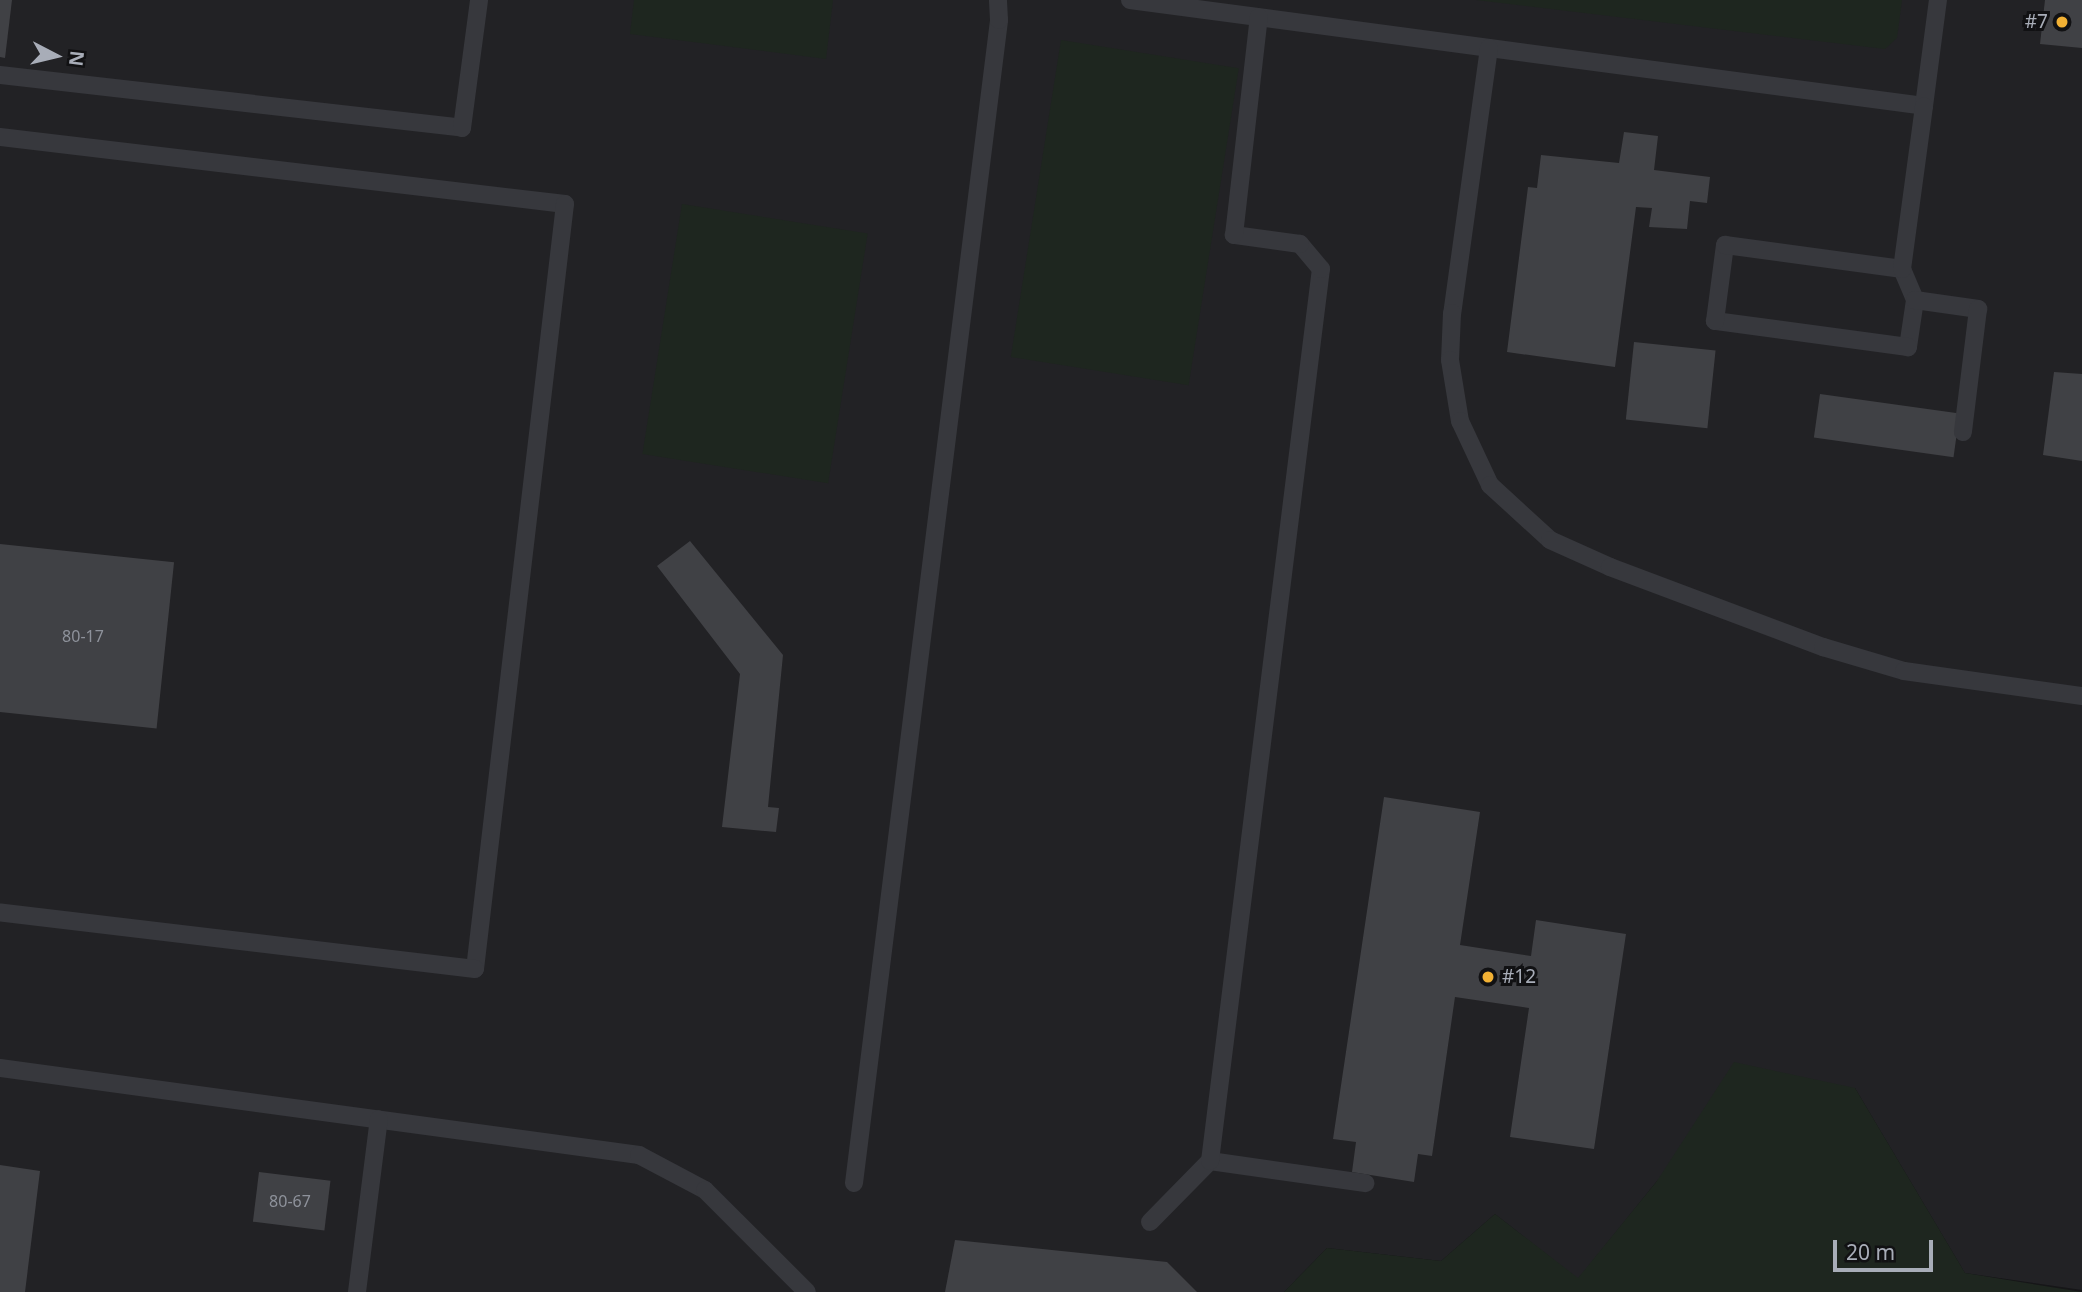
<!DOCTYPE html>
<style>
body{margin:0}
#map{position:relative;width:2082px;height:1292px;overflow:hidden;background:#161618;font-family:"Noto Sans",sans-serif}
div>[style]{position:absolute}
.built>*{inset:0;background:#222225}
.green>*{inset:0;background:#1e261f;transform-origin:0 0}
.building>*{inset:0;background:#404145;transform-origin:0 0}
.service>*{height:18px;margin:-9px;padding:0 9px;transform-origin:9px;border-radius:9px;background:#37383d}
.dots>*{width:19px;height:19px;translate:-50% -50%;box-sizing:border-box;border:4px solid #111113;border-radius:50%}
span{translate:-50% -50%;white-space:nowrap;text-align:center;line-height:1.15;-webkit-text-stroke:6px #111113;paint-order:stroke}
.number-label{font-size:16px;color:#8e929b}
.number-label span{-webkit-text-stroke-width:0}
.poi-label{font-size:19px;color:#a8adb8}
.right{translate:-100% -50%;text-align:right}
.left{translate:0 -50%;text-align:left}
.north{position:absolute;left:21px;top:21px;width:70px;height:70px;-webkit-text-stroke:5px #111113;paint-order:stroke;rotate:97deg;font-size:19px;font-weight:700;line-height:28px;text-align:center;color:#a8adb8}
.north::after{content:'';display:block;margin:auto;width:24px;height:32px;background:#a8adb8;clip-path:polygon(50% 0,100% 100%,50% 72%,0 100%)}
.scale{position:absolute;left:1833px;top:1240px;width:100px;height:32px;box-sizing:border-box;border:4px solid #a8adb8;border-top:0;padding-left:9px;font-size:21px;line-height:24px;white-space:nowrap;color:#a8adb8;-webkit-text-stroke:5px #111113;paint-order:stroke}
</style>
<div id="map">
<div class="built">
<div style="clip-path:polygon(0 0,2082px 0,2082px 1290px,1965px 1273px,1855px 1088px,1657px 1181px,1578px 1279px,1495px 1214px,1441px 1261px,1327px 1248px,1284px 1292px,0 1292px)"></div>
</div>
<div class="green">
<div style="clip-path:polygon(634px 0,833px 0,826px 59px,630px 34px)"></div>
<div style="clip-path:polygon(1476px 0,1902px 0,1897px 38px,1885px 49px)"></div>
<div style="left:1061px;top:40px;width:180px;height:321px;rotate:9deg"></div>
<div style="left:682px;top:204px;width:188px;height:253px;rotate:9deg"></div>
<div style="clip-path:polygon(1734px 1062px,1855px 1088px,1965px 1273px,2082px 1292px,1284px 1292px,1327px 1248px,1441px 1261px,1495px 1214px,1578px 1278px,1657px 1181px)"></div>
</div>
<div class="building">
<div style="clip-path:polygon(0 0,12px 0,5px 58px,0 57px)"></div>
<div style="clip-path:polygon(2045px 0,2082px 0,2082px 48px,2040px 44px)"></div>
<div style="clip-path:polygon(1624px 132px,1658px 136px,1654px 170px,1710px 177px,1707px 203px,1690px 201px,1687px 229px,1649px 227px,1652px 208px,1636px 207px,1615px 367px,1507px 352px,1528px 187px,1537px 188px,1541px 155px,1619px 163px)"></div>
<div style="left:1634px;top:342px;width:82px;height:78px;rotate:6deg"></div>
<div style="clip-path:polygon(2054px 372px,2082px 374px,2082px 461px,2043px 455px)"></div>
<div style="left:1820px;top:394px;width:141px;height:44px;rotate:8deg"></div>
<div style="clip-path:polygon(690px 541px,783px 655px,768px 807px,779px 808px,776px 832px,722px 827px,740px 674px,657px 566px)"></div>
<div style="left:0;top:544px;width:175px;height:167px;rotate:6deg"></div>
<div style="clip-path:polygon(1384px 797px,1480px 812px,1460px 945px,1531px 956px,1536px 920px,1626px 934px,1594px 1149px,1510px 1137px,1529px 1008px,1455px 997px,1432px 1156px,1418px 1154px,1414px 1182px,1352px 1172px,1356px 1142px,1333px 1139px)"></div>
<div style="clip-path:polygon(0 1165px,40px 1171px,25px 1292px,0 1292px)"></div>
<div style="left:259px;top:1172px;width:72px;height:50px;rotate:7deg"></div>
<div style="clip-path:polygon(955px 1240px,1167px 1262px,1197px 1292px,945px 1292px)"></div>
</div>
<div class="service">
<div style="left:1130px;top:0;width:801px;rotate:7.6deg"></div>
<div style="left:1924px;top:106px;width:107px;rotate:-82.5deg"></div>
<div style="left:1489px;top:48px;width:268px;rotate:97.9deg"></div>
<div style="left:1452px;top:313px;width:47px;rotate:92.4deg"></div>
<div style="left:1450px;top:360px;width:62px;rotate:80.7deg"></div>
<div style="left:1460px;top:421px;width:71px;rotate:64.9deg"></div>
<div style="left:1490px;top:485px;width:81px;rotate:42.5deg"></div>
<div style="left:1550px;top:540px;width:66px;rotate:24.2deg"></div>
<div style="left:1610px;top:567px;width:228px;rotate:20.6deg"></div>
<div style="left:1823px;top:647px;width:84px;rotate:16.5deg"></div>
<div style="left:1904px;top:671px;width:180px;rotate:8deg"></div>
<div style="left:0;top:75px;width:465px;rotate:6.5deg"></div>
<div style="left:462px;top:128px;width:129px;rotate:-82.4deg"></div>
<div style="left:0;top:137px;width:569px;rotate:6.76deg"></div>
<div style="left:565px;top:204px;width:770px;rotate:96.71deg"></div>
<div style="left:475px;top:969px;width:478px;rotate:-173.2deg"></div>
<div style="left:1902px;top:269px;width:34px;rotate:67deg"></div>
<div style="left:1915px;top:300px;width:48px;rotate:98.5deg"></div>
<div style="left:1908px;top:347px;width:195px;rotate:-172.3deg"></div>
<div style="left:1715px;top:321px;width:77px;rotate:-82.5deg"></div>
<div style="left:1725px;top:245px;width:179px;rotate:7.7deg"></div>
<div style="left:1902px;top:269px;width:164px;rotate:-82.3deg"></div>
<div style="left:1915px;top:300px;width:64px;rotate:8.1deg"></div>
<div style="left:1978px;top:309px;width:124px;rotate:97deg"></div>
<div style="left:0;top:1068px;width:645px;rotate:7.75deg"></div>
<div style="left:639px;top:1155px;width:75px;rotate:27.9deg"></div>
<div style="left:705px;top:1190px;width:144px;rotate:45deg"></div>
<div style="left:1210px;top:1161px;width:157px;rotate:8.1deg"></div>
<div style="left:854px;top:1183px;width:1172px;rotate:-82.89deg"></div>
<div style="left:999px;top:20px;width:20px;rotate:-93deg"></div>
<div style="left:1150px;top:1222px;width:86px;rotate:-45.5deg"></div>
<div style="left:1210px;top:1161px;width:899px;rotate:-82.91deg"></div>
<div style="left:1321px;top:269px;width:33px;rotate:-130deg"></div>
<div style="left:1300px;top:244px;width:67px;rotate:-172.2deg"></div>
<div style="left:1234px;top:235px;width:219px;rotate:-83.5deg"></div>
<div style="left:357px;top:1292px;width:174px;rotate:-82.8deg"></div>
</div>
<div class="dots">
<div style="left:2062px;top:22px;background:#f2b134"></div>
<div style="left:1488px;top:977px;background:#f2b134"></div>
</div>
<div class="number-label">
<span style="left:83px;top:636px">80-17</span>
<span style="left:290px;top:1201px">80-67</span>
</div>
<div class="poi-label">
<span class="right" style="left:2048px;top:22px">#7</span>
<span class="left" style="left:1502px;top:977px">#12</span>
</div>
<div class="north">N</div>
<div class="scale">20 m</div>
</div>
